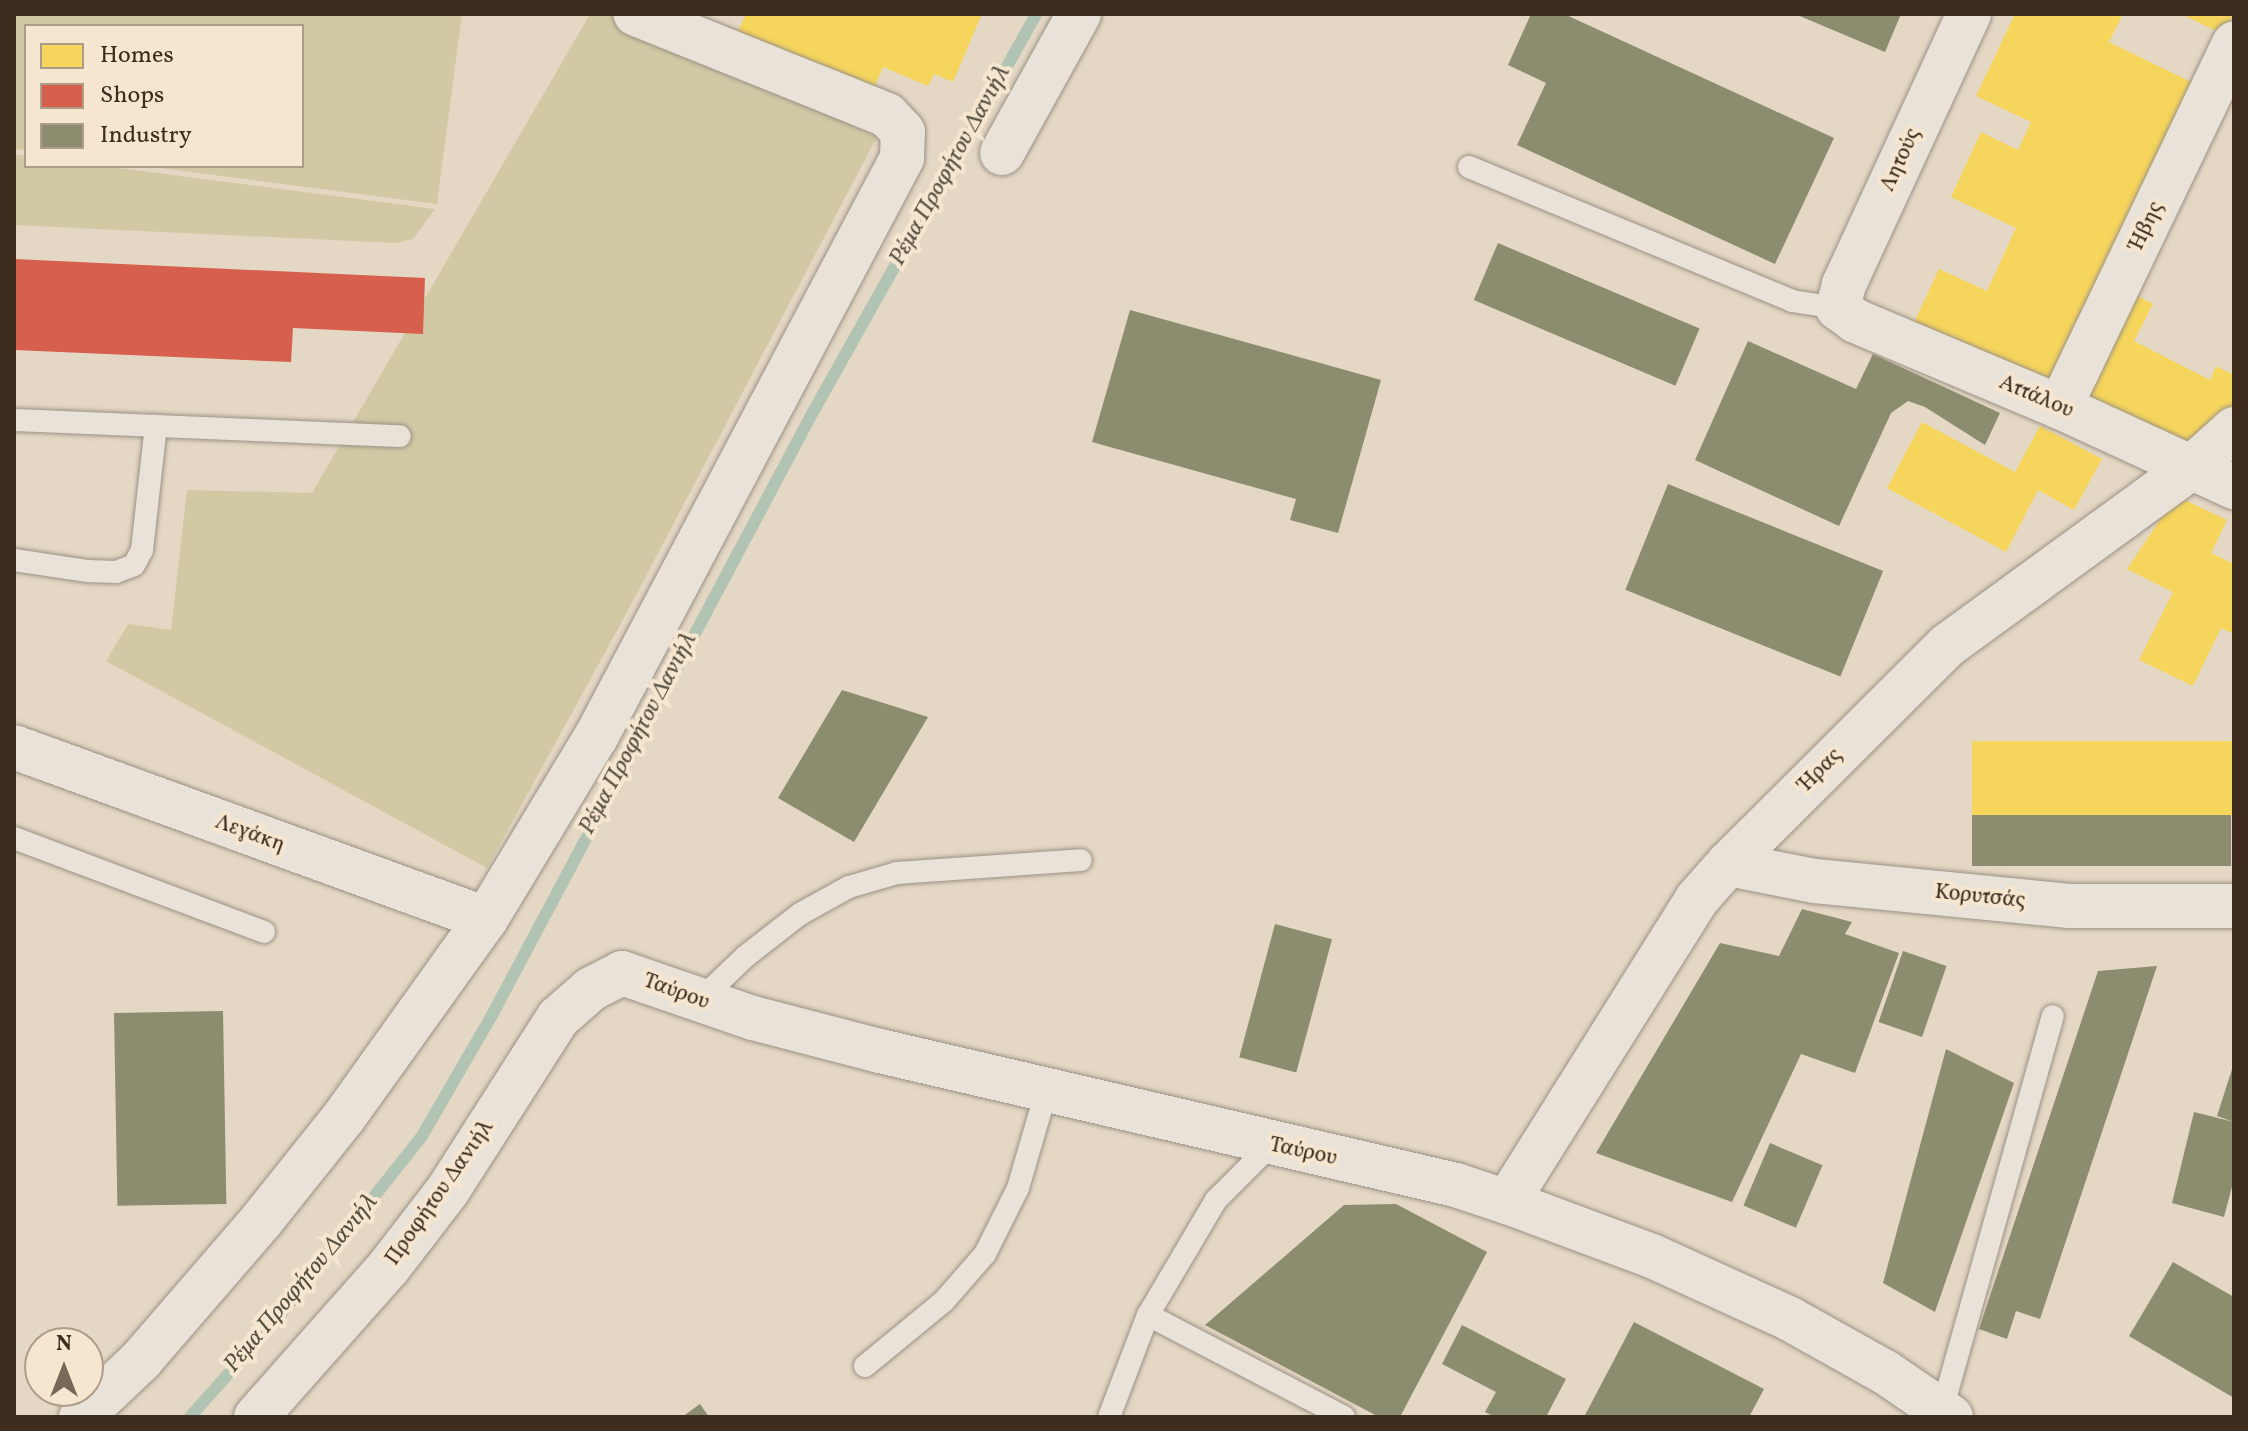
<!DOCTYPE html>
<meta charset="utf-8">
<style>
body{margin:0}
#map{position:relative;width:2248px;height:1431px;overflow:hidden;background:#e4d7c4;font-family:Vollkorn,serif}
div>[style]{position:absolute}
.green>*{inset:0;background:#d1c9a4}
.homes>*{inset:0;background:#f6d55c;transform-origin:0 0}
.shops>*{inset:0;background:#d6604d}
.industry>*{inset:0;background:#8c8c6e;transform-origin:0 0}
.stream>*{height:12px;margin:-6px;padding:0 6px;transform-origin:6px;border-radius:6px;background:#b1c3b2}
.roads{filter:drop-shadow(0 0 2px #9a9185) drop-shadow(0 0 2px #9a9185)}
.lane>*{height:22px;margin:-11px;padding:0 11px;transform-origin:11px;border-radius:11px;background:#e9e2d8}
.street>*{height:44px;margin:-22px;padding:0 22px;transform-origin:22px;border-radius:22px;background:#e9e2d8}
.secondary>*{height:44px;margin:-22px;padding:0 22px;transform-origin:22px;border-radius:22px;background:#e9e2d8}
span{translate:-50% -50%;white-space:nowrap;text-align:center;line-height:1.15;-webkit-text-stroke:8px #f6e6d0;paint-order:stroke}
.street-label{font-size:22px;color:#3e2d1e}
.water-label{font-size:24px;color:#555041;font-style:italic}
.frame{position:absolute;inset:0;border:16px solid #3e2d1e;pointer-events:none}
.legend{position:absolute;left:24px;top:24px;width:280px;height:144px;box-sizing:border-box;background:#f6e6d0;border:2px solid #ac9c89;margin:0;padding:10px 14px;list-style:none;font-size:24px;color:#3e2d1e}
.legend li{display:flex;align-items:center;gap:16px;height:40px}
.legend b{width:40px;border:2px solid #ac9c89}
.north{position:absolute;left:24px;top:1327px;width:80px;height:80px;box-sizing:border-box;background:#f6e6d0;border:2px solid #ac9c89;border-radius:50%;rotate:0deg;font-size:22px;font-weight:700;line-height:32px;text-align:center;color:#3e2d1e}
.north::after{content:'';display:block;margin:auto;width:28px;height:36px;background:#786858;clip-path:polygon(50% 0,100% 100%,50% 72%,0 100%)}
</style>
<div id="map">
<div class="green">
<div style="clip-path:polygon(14px 14px,462px 14px,437px 204px,145px 166px,302px 166px,302px 26px,26px 26px,26px 150px,14px 149px)"></div>
<div style="clip-path:polygon(590px 14px,609px 14px,877px 137px,625px 616px,487px 868px,106px 661px,128px 624px,171px 630px,187px 490px,312px 493px)"></div>
<div style="clip-path:polygon(14px 154px,26px 156px,26px 166px,103px 166px,435px 209px,413px 239px,395px 243px,14px 225px)"></div>
</div>
<div class="homes">
<div style="clip-path:polygon(746px 14px,982px 14px,953px 82px,934px 74px,928px 86px,883px 67px,869px 100px,736px 36px)"></div>
<div style="clip-path:polygon(2015px 14px,2123px 14px,2109px 42px,2193px 83px,2049px 385px,1914px 323px,1939px 269px,1987px 291px,2016px 228px,1951px 197px,1981px 132px,2018px 150px,2031px 122px,1976px 96px)"></div>
<div style="clip-path:polygon(2181px 14px,2233px 14px,2223px 34px)"></div>
<div style="clip-path:polygon(2134px 294px,2153px 304px,2134px 341px,2210px 380px,2216px 366px,2234px 375px,2234px 410px,2186px 451px,2080px 396px)"></div>
<div style="clip-path:polygon(1922px 422px,2015px 472px,2040px 426px,2102px 459px,2074px 510px,2038px 490px,2006px 552px,1887px 488px)"></div>
<div style="clip-path:polygon(2176px 496px,2227px 520px,2211px 553px,2234px 564px,2234px 634px,2221px 628px,2193px 686px,2139px 660px,2173px 592px,2127px 569px)"></div>
<div style="left:1972px;top:741px;width:262px;height:74px"></div>
</div>
<div class="shops">
<div style="clip-path:polygon(14px 259px,425px 278px,423px 334px,293px 328px,291px 362px,14px 350px)"></div>
</div>
<div class="industry">
<div style="clip-path:polygon(1531px 14px,1564px 14px,1834px 138px,1775px 264px,1517px 145px,1546px 83px,1508px 65px)"></div>
<div style="clip-path:polygon(1795px 14px,1901px 14px,1885px 52px)"></div>
<div style="left:1498px;top:243px;width:219px;height:62px;rotate:23deg"></div>
<div style="clip-path:polygon(1130px 310px,1381px 380px,1338px 533px,1290px 520px,1296px 499px,1092px 442px)"></div>
<div style="clip-path:polygon(1748px 341px,1856px 389px,1873px 354px,2000px 413px,1985px 445px,1925px 407px,1908px 401px,1891px 413px,1839px 526px,1695px 460px)"></div>
<div style="left:1668px;top:484px;width:232px;height:114px;rotate:22deg"></div>
<div style="clip-path:polygon(842px 690px,928px 717px,854px 842px,778px 798px)"></div>
<div style="left:1972px;top:815px;width:259px;height:51px"></div>
<div style="clip-path:polygon(1802px 909px,1852px 922px,1845px 934px,1899px 953px,1855px 1073px,1801px 1054px,1732px 1202px,1596px 1153px,1720px 943px,1779px 956px)"></div>
<div style="left:1275px;top:924px;width:59px;height:138px;rotate:15deg"></div>
<div style="left:1903px;top:951px;width:46px;height:75px;rotate:19deg"></div>
<div style="clip-path:polygon(2157px 966px,2040px 1319px,2016px 1311px,2007px 1339px,1979px 1329px,2098px 971px)"></div>
<div style="left:223px;top:1011px;width:193px;height:109px;rotate:89deg"></div>
<div style="clip-path:polygon(1946px 1049px,2014px 1083px,1935px 1312px,1883px 1283px)"></div>
<div style="clip-path:polygon(2234px 1063px,2234px 1122px,2217px 1116px)"></div>
<div style="clip-path:polygon(2194px 1112px,2234px 1122px,2234px 1179px,2224px 1217px,2172px 1203px)"></div>
<div style="left:1770px;top:1143px;width:57px;height:68px;rotate:23deg"></div>
<div style="clip-path:polygon(1396px 1204px,1487px 1252px,1400px 1417px,1379px 1417px,1205px 1325px,1344px 1205px)"></div>
<div style="clip-path:polygon(2173px 1262px,2234px 1297px,2234px 1398px,2129px 1336px)"></div>
<div style="clip-path:polygon(1634px 1322px,1764px 1389px,1749px 1417px,1584px 1417px)"></div>
<div style="clip-path:polygon(1462px 1325px,1566px 1379px,1546px 1417px,1495px 1417px,1485px 1412px,1496px 1392px,1442px 1364px)"></div>
<div style="clip-path:polygon(700px 1404px,709px 1417px,682px 1417px)"></div>
</div>
<div class="stream">
<div style="left:190px;top:1417px;width:131px;rotate:-48.4deg"></div>
<div style="left:277px;top:1319px;width:233px;rotate:-51.6deg"></div>
<div style="left:422px;top:1136px;width:138px;rotate:-59.9deg"></div>
<div style="left:491px;top:1017px;width:685px;rotate:-61.98deg"></div>
<div style="left:813px;top:412px;width:456px;rotate:-60.7deg"></div>
</div>
<div class="roads">
<div class="lane">
<div style="left:1469px;top:167px;width:350px;rotate:22.5deg"></div>
<div style="left:1792px;top:301px;width:47px;rotate:8.7deg"></div>
<div style="left:14px;top:420px;width:386px;rotate:2.4deg"></div>
<div style="left:14px;top:560px;width:75px;rotate:8.5deg"></div>
<div style="left:88px;top:571px;width:28px;rotate:2deg"></div>
<div style="left:116px;top:572px;width:19px;rotate:-21deg"></div>
<div style="left:134px;top:565px;width:17px;rotate:-62deg"></div>
<div style="left:142px;top:550px;width:125px;rotate:-83.6deg"></div>
<div style="left:14px;top:838px;width:267px;rotate:20.6deg"></div>
<div style="left:699px;top:1001px;width:65px;rotate:-43.8deg"></div>
<div style="left:746px;top:956px;width:68px;rotate:-37.9deg"></div>
<div style="left:800px;top:914px;width:56px;rotate:-28.9deg"></div>
<div style="left:849px;top:887px;width:50px;rotate:-16.3deg"></div>
<div style="left:897px;top:873px;width:184px;rotate:-4deg"></div>
<div style="left:1148px;top:1315px;width:221px;rotate:27.5deg"></div>
<div style="left:865px;top:1366px;width:102px;rotate:-39.4deg"></div>
<div style="left:944px;top:1301px;width:62px;rotate:-48.9deg"></div>
<div style="left:985px;top:1254px;width:74px;rotate:-63.4deg"></div>
<div style="left:1018px;top:1188px;width:100px;rotate:-73.7deg"></div>
<div style="left:1942px;top:1410px;width:409px;rotate:-74.3deg"></div>
<div style="left:1109px;top:1417px;width:109px;rotate:-69.1deg"></div>
<div style="left:1148px;top:1315px;width:134px;rotate:-59.4deg"></div>
<div style="left:1216px;top:1200px;width:78px;rotate:-45deg"></div>
</div>
<div class="street">
<div style="left:1969px;top:14px;width:298px;rotate:114.8deg"></div>
<div style="left:1844px;top:284px;width:25px;rotate:104deg"></div>
<div style="left:1838px;top:308px;width:22px;rotate:36deg"></div>
<div style="left:1856px;top:321px;width:221px;rotate:22.9deg"></div>
<div style="left:2060px;top:407px;width:192px;rotate:24.7deg"></div>
<div style="left:1002px;top:153px;width:159px;rotate:-61deg"></div>
<div style="left:2060px;top:407px;width:403px;rotate:-64.4deg"></div>
<div style="left:1728px;top:864px;width:89px;rotate:11.1deg"></div>
<div style="left:1815px;top:881px;width:256px;rotate:5.6deg"></div>
<div style="left:2070px;top:906px;width:164px"></div>
<div style="left:1507px;top:1202px;width:358px;rotate:-57.9deg"></div>
<div style="left:1697px;top:899px;width:47px;rotate:-48.5deg"></div>
<div style="left:1728px;top:864px;width:310px;rotate:-44.9deg"></div>
<div style="left:1948px;top:645px;width:302px;rotate:-36.1deg"></div>
<div style="left:2192px;top:467px;width:57px;rotate:-42.1deg"></div>
<div style="left:81px;top:1417px;width:83px;rotate:-43.5deg"></div>
<div style="left:141px;top:1360px;width:184px;rotate:-49.2deg"></div>
<div style="left:261px;top:1221px;width:133px;rotate:-51.4deg"></div>
<div style="left:344px;top:1117px;width:244px;rotate:-54.4deg"></div>
<div style="left:486px;top:919px;width:213px;rotate:-58.9deg"></div>
<div style="left:596px;top:737px;width:655px;rotate:-62.14deg"></div>
<div style="left:902px;top:158px;width:26px;rotate:-88deg"></div>
<div style="left:903px;top:132px;width:23px;rotate:-133deg"></div>
<div style="left:887px;top:115px;width:271px;rotate:-158.1deg"></div>
<div style="left:256px;top:1417px;width:199px;rotate:-48.5deg"></div>
<div style="left:388px;top:1268px;width:98px;rotate:-52.4deg"></div>
<div style="left:448px;top:1190px;width:204px;rotate:-57.4deg"></div>
<div style="left:558px;top:1018px;width:44px;rotate:-41.3deg"></div>
<div style="left:591px;top:989px;width:35px;rotate:-27deg"></div>
<div style="left:622px;top:973px;width:139px;rotate:19deg"></div>
<div style="left:753px;top:1018px;width:131px;rotate:14.6deg"></div>
<div style="left:880px;top:1051px;width:591px;rotate:13.1deg"></div>
<div style="left:1456px;top:1185px;width:54px;rotate:18.4deg"></div>
<div style="left:1507px;top:1202px;width:155px;rotate:20.4deg"></div>
<div style="left:1652px;top:1256px;width:152px;rotate:24.5deg"></div>
<div style="left:1790px;top:1319px;width:109px;rotate:29.2deg"></div>
<div style="left:1885px;top:1372px;width:80px;rotate:34.3deg"></div>
</div>
<div class="secondary">
<div style="left:14px;top:747px;width:502px;rotate:20.02deg"></div>
</div>
</div>
<div class="street-label">
<span style="left:1901px;top:160px;rotate:-65deg">Λητούς</span>
<span style="left:2147px;top:226px;rotate:-64deg">Ήβης</span>
<span style="left:2036px;top:397px;rotate:23deg">Αττάλου</span>
<span style="left:1821px;top:770px;rotate:-45deg">Ήρας</span>
<span style="left:250px;top:834px;rotate:20deg">Λεγάκη</span>
<span style="left:1980px;top:897px;rotate:6deg">Κορυτσάς</span>
<span style="left:676px;top:992px;rotate:20deg">Ταύρου</span>
<span style="left:1303px;top:1152px;rotate:12deg">Ταύρου</span>
<span style="left:440px;top:1193px;rotate:-55deg">Προφήτου Δανιήλ</span>
</div>
<div class="water-label">
<span style="left:951px;top:166px;rotate:-61deg">Ρέμα Προφήτου Δανιήλ</span>
<span style="left:639px;top:734px;rotate:-62deg">Ρέμα Προφήτου Δανιήλ</span>
<span style="left:302px;top:1284px;rotate:-50deg">Ρέμα Προφήτου Δανιήλ</span>
</div>
<div class="frame"></div>
<ul class="legend">
<li><b style="height:22px;background:#f6d55c"></b>Homes</li>
<li><b style="height:22px;background:#d6604d"></b>Shops</li>
<li><b style="height:22px;background:#8c8c6e"></b>Industry</li>
</ul>
<div class="north">N</div>
</div>
